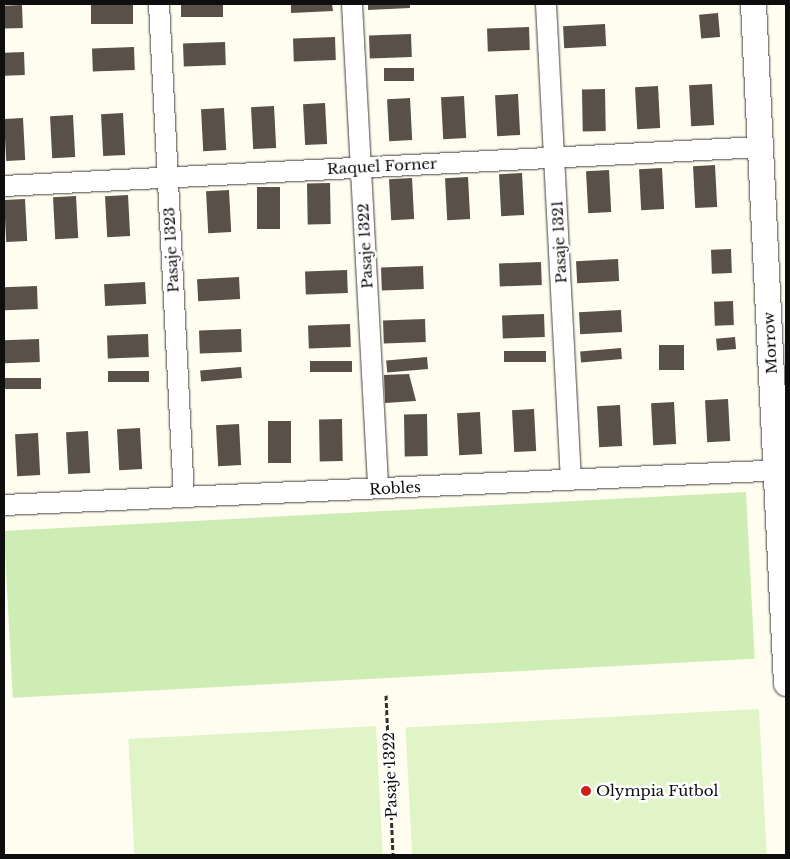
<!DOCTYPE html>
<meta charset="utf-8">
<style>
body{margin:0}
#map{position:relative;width:790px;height:859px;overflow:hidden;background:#fffdef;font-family:"Libre Baskerville",serif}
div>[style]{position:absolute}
.green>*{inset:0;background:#cdedb5;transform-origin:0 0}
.pitch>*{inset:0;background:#e1f4c7;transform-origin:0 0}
.building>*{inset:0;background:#585049;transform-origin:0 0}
.path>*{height:3px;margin-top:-1.5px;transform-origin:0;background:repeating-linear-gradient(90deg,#303030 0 5px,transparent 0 7.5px)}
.roads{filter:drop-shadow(0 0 1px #414141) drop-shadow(0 0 1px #414141)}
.minor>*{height:20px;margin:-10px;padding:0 10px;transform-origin:10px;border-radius:10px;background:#fff}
.tertiary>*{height:25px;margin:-12.5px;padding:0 12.5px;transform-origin:12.5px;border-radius:12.5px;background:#fff}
.dots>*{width:14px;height:14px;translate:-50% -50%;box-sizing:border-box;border:2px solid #fff;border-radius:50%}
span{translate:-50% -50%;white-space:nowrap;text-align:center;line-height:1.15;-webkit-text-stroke:5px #fff;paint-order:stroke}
.street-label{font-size:15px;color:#0e0e0e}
.poi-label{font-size:15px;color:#0e0e0e}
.left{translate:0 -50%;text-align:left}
.frame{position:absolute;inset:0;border:5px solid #0e0e0e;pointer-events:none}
</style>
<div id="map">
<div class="green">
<div style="left:746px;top:492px;width:167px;height:743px;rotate:87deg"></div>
</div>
<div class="pitch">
<div style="left:759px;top:709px;width:146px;height:354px;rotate:87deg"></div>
<div style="left:376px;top:726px;width:129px;height:248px;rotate:87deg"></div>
</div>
<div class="building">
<div style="left:91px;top:4px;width:42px;height:20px"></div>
<div style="left:181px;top:4px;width:42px;height:13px"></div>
<div style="clip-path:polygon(291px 4px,332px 4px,333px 11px,291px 13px)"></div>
<div style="clip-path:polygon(368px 4px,410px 4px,410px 8px,368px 10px)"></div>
<div style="left:22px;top:5px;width:23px;height:18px;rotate:88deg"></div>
<div style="left:718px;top:13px;width:24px;height:19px;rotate:85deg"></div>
<div style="left:605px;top:24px;width:22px;height:42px;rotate:87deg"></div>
<div style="left:529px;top:27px;width:23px;height:42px;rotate:88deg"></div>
<div style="left:411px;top:34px;width:23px;height:42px;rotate:88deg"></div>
<div style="left:335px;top:37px;width:23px;height:42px;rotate:88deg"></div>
<div style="left:225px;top:42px;width:23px;height:42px;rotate:88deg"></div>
<div style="left:134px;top:47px;width:23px;height:42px;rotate:88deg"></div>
<div style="left:24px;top:52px;width:23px;height:20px;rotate:88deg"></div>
<div style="left:414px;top:68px;width:13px;height:30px;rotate:90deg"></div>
<div style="left:712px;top:84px;width:41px;height:23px;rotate:87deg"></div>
<div style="left:658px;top:86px;width:42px;height:23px;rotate:87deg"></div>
<div style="left:605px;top:89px;width:42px;height:23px;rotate:89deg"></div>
<div style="left:518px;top:94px;width:41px;height:23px;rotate:87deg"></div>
<div style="left:464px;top:96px;width:42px;height:23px;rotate:87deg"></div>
<div style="left:410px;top:98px;width:42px;height:23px;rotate:87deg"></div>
<div style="left:325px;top:103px;width:41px;height:22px;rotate:87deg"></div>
<div style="left:274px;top:106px;width:42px;height:23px;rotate:87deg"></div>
<div style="left:224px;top:108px;width:42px;height:23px;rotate:87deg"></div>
<div style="left:123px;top:113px;width:42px;height:22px;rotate:87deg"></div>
<div style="left:73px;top:115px;width:42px;height:23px;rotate:87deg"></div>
<div style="left:23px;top:118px;width:42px;height:19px;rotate:87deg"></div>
<div style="left:715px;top:165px;width:42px;height:22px;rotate:87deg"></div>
<div style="left:662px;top:168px;width:41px;height:23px;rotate:87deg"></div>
<div style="left:609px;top:170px;width:42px;height:23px;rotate:87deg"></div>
<div style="left:522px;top:173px;width:42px;height:23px;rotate:87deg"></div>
<div style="left:468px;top:177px;width:42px;height:23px;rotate:87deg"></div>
<div style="left:412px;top:178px;width:41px;height:23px;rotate:87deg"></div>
<div style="left:330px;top:183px;width:41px;height:23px;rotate:89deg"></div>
<div style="left:257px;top:187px;width:23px;height:42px"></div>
<div style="left:229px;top:190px;width:42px;height:23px;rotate:87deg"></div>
<div style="left:128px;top:195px;width:41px;height:23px;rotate:87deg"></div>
<div style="left:76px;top:196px;width:42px;height:23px;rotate:87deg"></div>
<div style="left:25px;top:199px;width:42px;height:21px;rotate:87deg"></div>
<div style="left:731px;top:249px;width:24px;height:20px;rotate:88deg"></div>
<div style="left:618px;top:259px;width:22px;height:42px;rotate:87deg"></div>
<div style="left:541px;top:262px;width:23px;height:42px;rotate:88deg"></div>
<div style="left:423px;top:266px;width:23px;height:42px;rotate:88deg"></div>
<div style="left:347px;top:270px;width:23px;height:42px;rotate:88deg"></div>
<div style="left:239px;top:277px;width:22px;height:42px;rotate:87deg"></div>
<div style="left:145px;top:282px;width:22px;height:41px;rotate:87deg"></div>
<div style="left:37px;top:286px;width:23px;height:33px;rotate:88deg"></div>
<div style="left:733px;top:301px;width:24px;height:19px;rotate:88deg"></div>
<div style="left:621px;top:310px;width:22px;height:42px;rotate:87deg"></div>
<div style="left:544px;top:314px;width:23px;height:42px;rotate:88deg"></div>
<div style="left:425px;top:319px;width:23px;height:42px;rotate:88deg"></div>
<div style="left:350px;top:324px;width:23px;height:42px;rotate:88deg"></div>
<div style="left:241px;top:329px;width:23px;height:42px;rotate:88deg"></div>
<div style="left:148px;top:334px;width:23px;height:41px;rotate:88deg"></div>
<div style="left:735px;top:337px;width:12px;height:19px;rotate:85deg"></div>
<div style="left:39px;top:339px;width:23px;height:35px;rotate:88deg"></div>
<div style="left:659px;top:345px;width:25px;height:25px"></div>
<div style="left:621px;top:348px;width:11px;height:41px;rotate:85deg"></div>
<div style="left:546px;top:351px;width:11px;height:42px;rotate:90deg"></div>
<div style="left:427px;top:357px;width:12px;height:41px;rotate:85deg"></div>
<div style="left:352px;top:361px;width:11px;height:42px;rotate:90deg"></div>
<div style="left:241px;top:367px;width:11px;height:41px;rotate:85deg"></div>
<div style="left:149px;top:371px;width:11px;height:41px;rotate:90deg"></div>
<div style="clip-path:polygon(409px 374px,416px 401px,385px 403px,384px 375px)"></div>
<div style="left:41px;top:378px;width:11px;height:37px;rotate:90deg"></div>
<div style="left:728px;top:399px;width:42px;height:23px;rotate:87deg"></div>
<div style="left:674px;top:402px;width:42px;height:23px;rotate:87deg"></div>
<div style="left:620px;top:405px;width:41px;height:23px;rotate:87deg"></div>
<div style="left:534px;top:409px;width:42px;height:22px;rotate:87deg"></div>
<div style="left:480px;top:412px;width:42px;height:23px;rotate:87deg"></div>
<div style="left:427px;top:414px;width:42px;height:23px;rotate:89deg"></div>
<div style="left:342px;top:419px;width:42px;height:23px;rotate:89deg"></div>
<div style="left:268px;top:421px;width:23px;height:42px"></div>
<div style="left:239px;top:424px;width:41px;height:23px;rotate:87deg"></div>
<div style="left:140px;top:428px;width:41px;height:23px;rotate:87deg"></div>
<div style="left:88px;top:431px;width:42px;height:22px;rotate:87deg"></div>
<div style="left:38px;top:433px;width:42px;height:23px;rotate:87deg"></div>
</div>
<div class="path">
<div style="left:386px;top:695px;width:160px;rotate:87.5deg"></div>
</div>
<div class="roads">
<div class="minor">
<div style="left:159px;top:4px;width:494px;rotate:87.1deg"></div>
<div style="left:352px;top:4px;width:485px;rotate:86.9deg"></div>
<div style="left:546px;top:4px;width:476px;rotate:87deg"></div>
<div style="left:4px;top:186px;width:757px;rotate:-2.95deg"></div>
<div style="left:4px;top:505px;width:783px;rotate:-2.56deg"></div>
</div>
<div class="tertiary">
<div style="left:753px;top:4px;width:680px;rotate:87.22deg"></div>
</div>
</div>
<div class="dots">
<div style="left:586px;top:791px;background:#cb1f19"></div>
</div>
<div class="street-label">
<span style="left:382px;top:166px;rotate:-3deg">Raquel Forner</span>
<span style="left:559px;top:242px;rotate:-93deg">Pasaje 1321</span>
<span style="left:365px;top:246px;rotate:-93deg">Pasaje 1322</span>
<span style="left:171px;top:250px;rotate:-93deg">Pasaje 1323</span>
<span style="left:770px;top:343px;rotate:-93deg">Morrow</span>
<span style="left:395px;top:488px;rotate:-3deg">Robles</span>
<span style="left:390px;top:775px;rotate:-92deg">Pasaje 1322</span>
</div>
<div class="poi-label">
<span class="left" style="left:596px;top:791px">Olympia Fútbol</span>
</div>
<div class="frame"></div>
</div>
